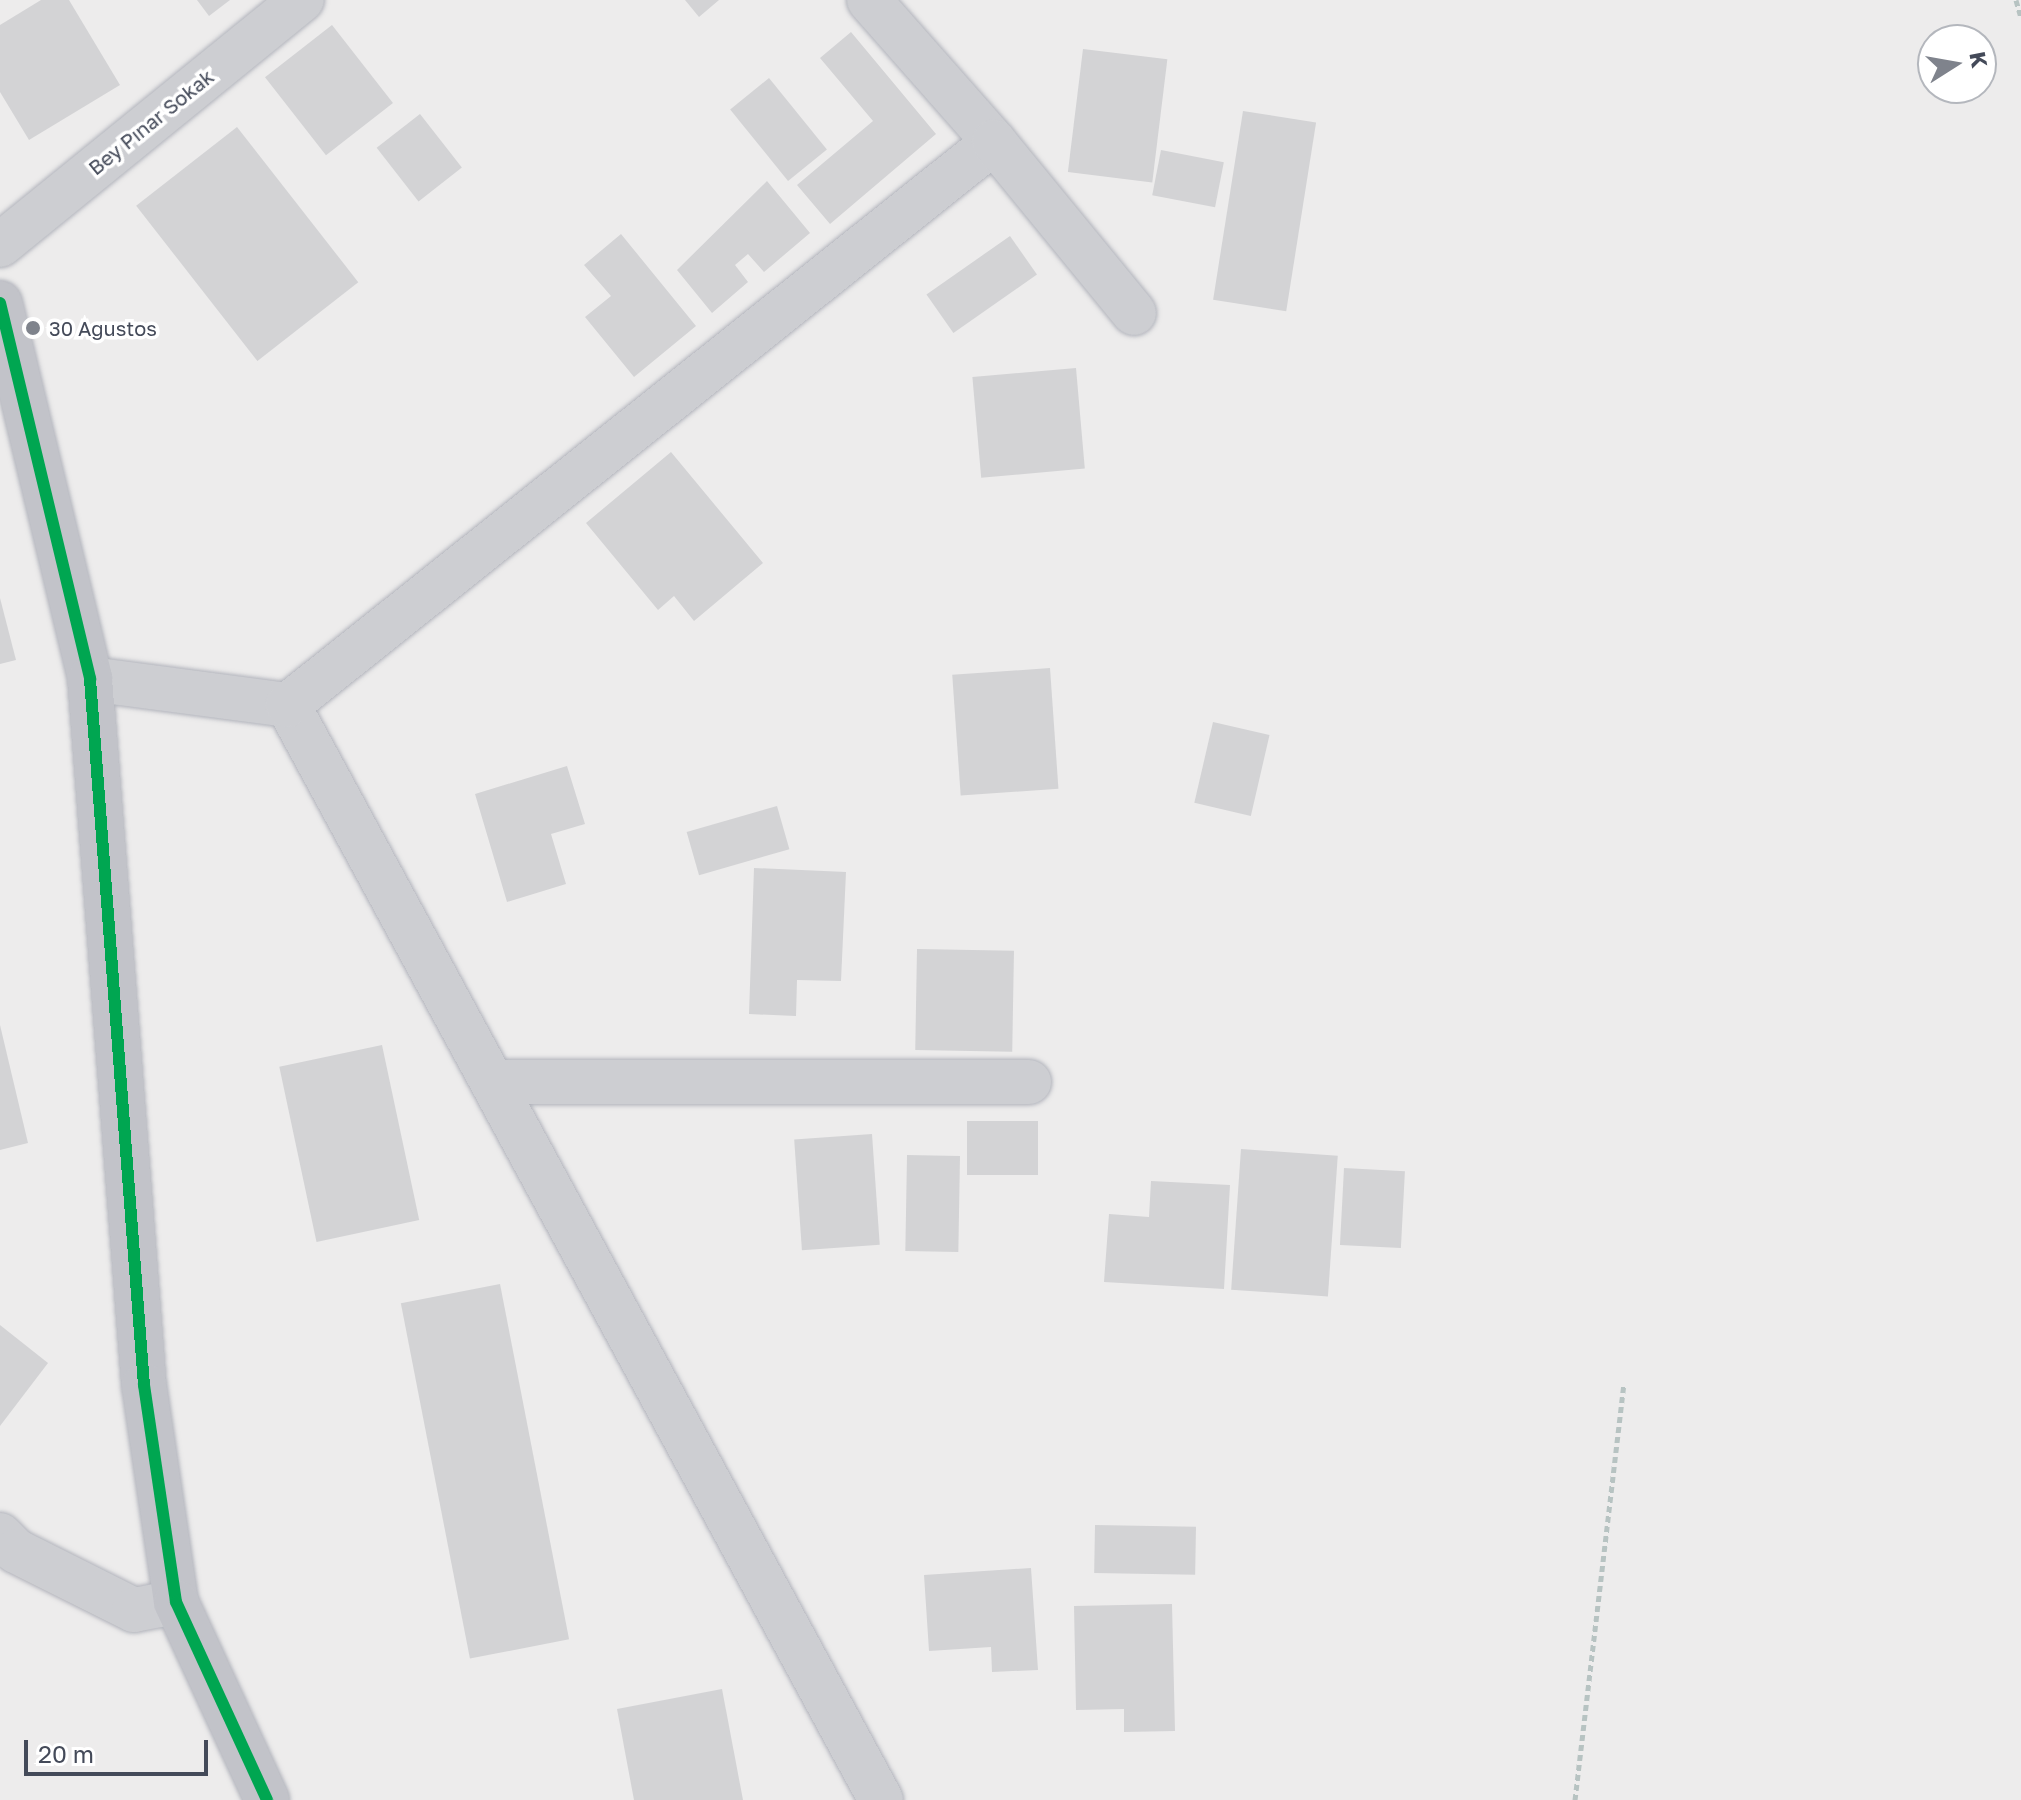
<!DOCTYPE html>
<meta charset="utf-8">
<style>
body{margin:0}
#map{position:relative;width:2021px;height:1800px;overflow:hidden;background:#edecec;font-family:"Golos Text",sans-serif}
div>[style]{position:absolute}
.building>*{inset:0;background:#d3d3d5;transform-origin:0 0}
.path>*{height:5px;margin-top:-2.5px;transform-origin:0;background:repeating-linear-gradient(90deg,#b7c3c2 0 6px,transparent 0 10px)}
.roads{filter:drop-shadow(0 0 2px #b2b4bc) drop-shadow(0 0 2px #b2b4bc)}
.minor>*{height:44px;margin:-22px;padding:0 22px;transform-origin:22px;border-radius:22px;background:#cdced2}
.trunk>*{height:44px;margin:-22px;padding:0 22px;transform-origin:22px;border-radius:22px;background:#c2c3c9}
.bus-1>*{height:12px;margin:-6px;padding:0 6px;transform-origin:6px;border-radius:6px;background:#00a651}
.dots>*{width:22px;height:22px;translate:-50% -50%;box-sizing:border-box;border:4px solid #fff;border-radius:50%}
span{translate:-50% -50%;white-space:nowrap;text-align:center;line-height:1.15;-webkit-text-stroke:7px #fff;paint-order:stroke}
.street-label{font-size:20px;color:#444a59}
.poi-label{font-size:20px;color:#444a59}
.left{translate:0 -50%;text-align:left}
.north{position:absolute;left:1917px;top:24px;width:80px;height:80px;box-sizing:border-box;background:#fff;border:2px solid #b4b7bd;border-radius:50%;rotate:79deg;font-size:22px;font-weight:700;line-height:32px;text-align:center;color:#444a59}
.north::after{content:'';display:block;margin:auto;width:28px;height:36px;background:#7f838c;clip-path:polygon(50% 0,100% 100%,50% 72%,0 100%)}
.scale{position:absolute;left:24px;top:1740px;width:184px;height:36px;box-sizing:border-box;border:4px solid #444a59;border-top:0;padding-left:10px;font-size:24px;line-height:28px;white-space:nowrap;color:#444a59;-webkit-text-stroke:6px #fff;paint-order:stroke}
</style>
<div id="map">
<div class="building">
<div style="clip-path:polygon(41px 0,69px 0,120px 85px,29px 140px,0 92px,0 25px)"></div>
<div style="clip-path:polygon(197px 0,230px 0,209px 16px)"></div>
<div style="clip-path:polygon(685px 0,719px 0,699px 17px)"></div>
<div style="left:332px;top:25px;width:99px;height:85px;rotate:52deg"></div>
<div style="clip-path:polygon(851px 32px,936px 134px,830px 224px,797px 185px,873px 121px,820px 58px)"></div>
<div style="left:1083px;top:49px;width:85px;height:124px;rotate:7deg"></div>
<div style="left:769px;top:78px;width:92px;height:50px;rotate:51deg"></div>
<div style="left:1243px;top:111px;width:74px;height:191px;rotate:9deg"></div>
<div style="left:420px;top:114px;width:68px;height:55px;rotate:52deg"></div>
<div style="left:237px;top:127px;width:197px;height:128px;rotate:52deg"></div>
<div style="left:1161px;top:150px;width:64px;height:46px;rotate:11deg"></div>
<div style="clip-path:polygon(767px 181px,810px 233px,764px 272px,748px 254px,735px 265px,748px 282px,712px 313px,677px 270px)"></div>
<div style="clip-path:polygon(621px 234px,696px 326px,634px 377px,585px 317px,611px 296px,584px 265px)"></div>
<div style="left:1010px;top:236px;width:47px;height:102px;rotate:55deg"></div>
<div style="left:1076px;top:368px;width:101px;height:104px;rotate:85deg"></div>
<div style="clip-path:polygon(671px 452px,763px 563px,694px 621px,674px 596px,658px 610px,586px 523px)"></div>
<div style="clip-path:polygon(0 598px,16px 660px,0 664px)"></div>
<div style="left:1050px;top:668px;width:121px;height:98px;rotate:86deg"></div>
<div style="left:1213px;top:722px;width:58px;height:83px;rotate:13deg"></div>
<div style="clip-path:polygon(567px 766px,585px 824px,551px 834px,566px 884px,507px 902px,475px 794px)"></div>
<div style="left:777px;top:806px;width:45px;height:94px;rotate:74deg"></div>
<div style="clip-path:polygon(754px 868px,846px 872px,841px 981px,797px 980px,796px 1016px,749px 1014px)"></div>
<div style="left:917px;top:949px;width:97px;height:101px;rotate:1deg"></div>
<div style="clip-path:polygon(0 1025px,28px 1143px,0 1150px)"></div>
<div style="left:382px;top:1045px;width:179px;height:105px;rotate:78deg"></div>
<div style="left:967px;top:1121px;width:71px;height:54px"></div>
<div style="left:872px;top:1134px;width:111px;height:78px;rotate:86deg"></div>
<div style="left:1241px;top:1149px;width:97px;height:141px;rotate:4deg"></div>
<div style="left:960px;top:1156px;width:96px;height:53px;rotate:91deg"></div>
<div style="left:1344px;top:1168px;width:61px;height:77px;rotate:3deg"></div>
<div style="clip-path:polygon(1151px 1181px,1230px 1185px,1224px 1289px,1104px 1282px,1109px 1214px,1149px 1217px)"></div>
<div style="left:500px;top:1284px;width:362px;height:101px;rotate:79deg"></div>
<div style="clip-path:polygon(0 1325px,48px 1363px,0 1426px)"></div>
<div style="left:1095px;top:1525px;width:101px;height:48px;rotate:1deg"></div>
<div style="clip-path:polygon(1031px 1568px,1038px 1670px,992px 1672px,991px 1647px,929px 1651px,924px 1575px)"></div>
<div style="clip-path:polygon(1172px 1604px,1175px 1731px,1124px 1732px,1124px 1709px,1076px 1710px,1074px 1606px)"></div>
<div style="clip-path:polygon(722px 1689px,743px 1800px,634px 1800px,617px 1709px)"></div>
</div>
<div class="path">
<div style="left:2016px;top:0;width:19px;rotate:74deg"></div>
<div style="left:1575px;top:1800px;width:419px;rotate:-83.3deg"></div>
</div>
<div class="roads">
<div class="minor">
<div style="left:869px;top:0;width:189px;rotate:48.6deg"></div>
<div style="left:0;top:245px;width:389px;rotate:-39.1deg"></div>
<div style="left:90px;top:679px;width:200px;rotate:7.5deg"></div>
<div style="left:497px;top:1082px;width:532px"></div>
<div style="left:0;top:1535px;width:23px;rotate:45deg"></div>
<div style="left:16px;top:1551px;width:132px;rotate:26.6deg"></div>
<div style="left:134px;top:1610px;width:43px;rotate:-10.8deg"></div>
<div style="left:881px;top:1800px;width:1245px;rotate:-118.44deg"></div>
<div style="left:288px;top:705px;width:903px;rotate:-38.57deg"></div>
<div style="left:994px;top:142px;width:221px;rotate:50.7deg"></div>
</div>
<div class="trunk">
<div style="left:0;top:303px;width:387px;rotate:76.5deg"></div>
<div style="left:90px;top:679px;width:708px;rotate:85.63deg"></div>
<div style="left:144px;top:1385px;width:219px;rotate:81.6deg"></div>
<div style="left:176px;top:1602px;width:218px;rotate:65.3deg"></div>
</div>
</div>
<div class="bus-1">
<div style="left:0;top:303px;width:387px;rotate:76.5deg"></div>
<div style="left:90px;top:679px;width:708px;rotate:85.63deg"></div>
<div style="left:144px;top:1385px;width:219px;rotate:81.6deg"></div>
<div style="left:176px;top:1602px;width:218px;rotate:65.3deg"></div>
</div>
<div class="dots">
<div style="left:33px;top:328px;background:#7f838c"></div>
</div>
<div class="street-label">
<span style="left:151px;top:122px;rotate:-39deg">Bey Pınar Sokak</span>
</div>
<div class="poi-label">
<span class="left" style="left:49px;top:328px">30 Ağustos</span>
</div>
<div class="north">K</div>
<div class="scale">20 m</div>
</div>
